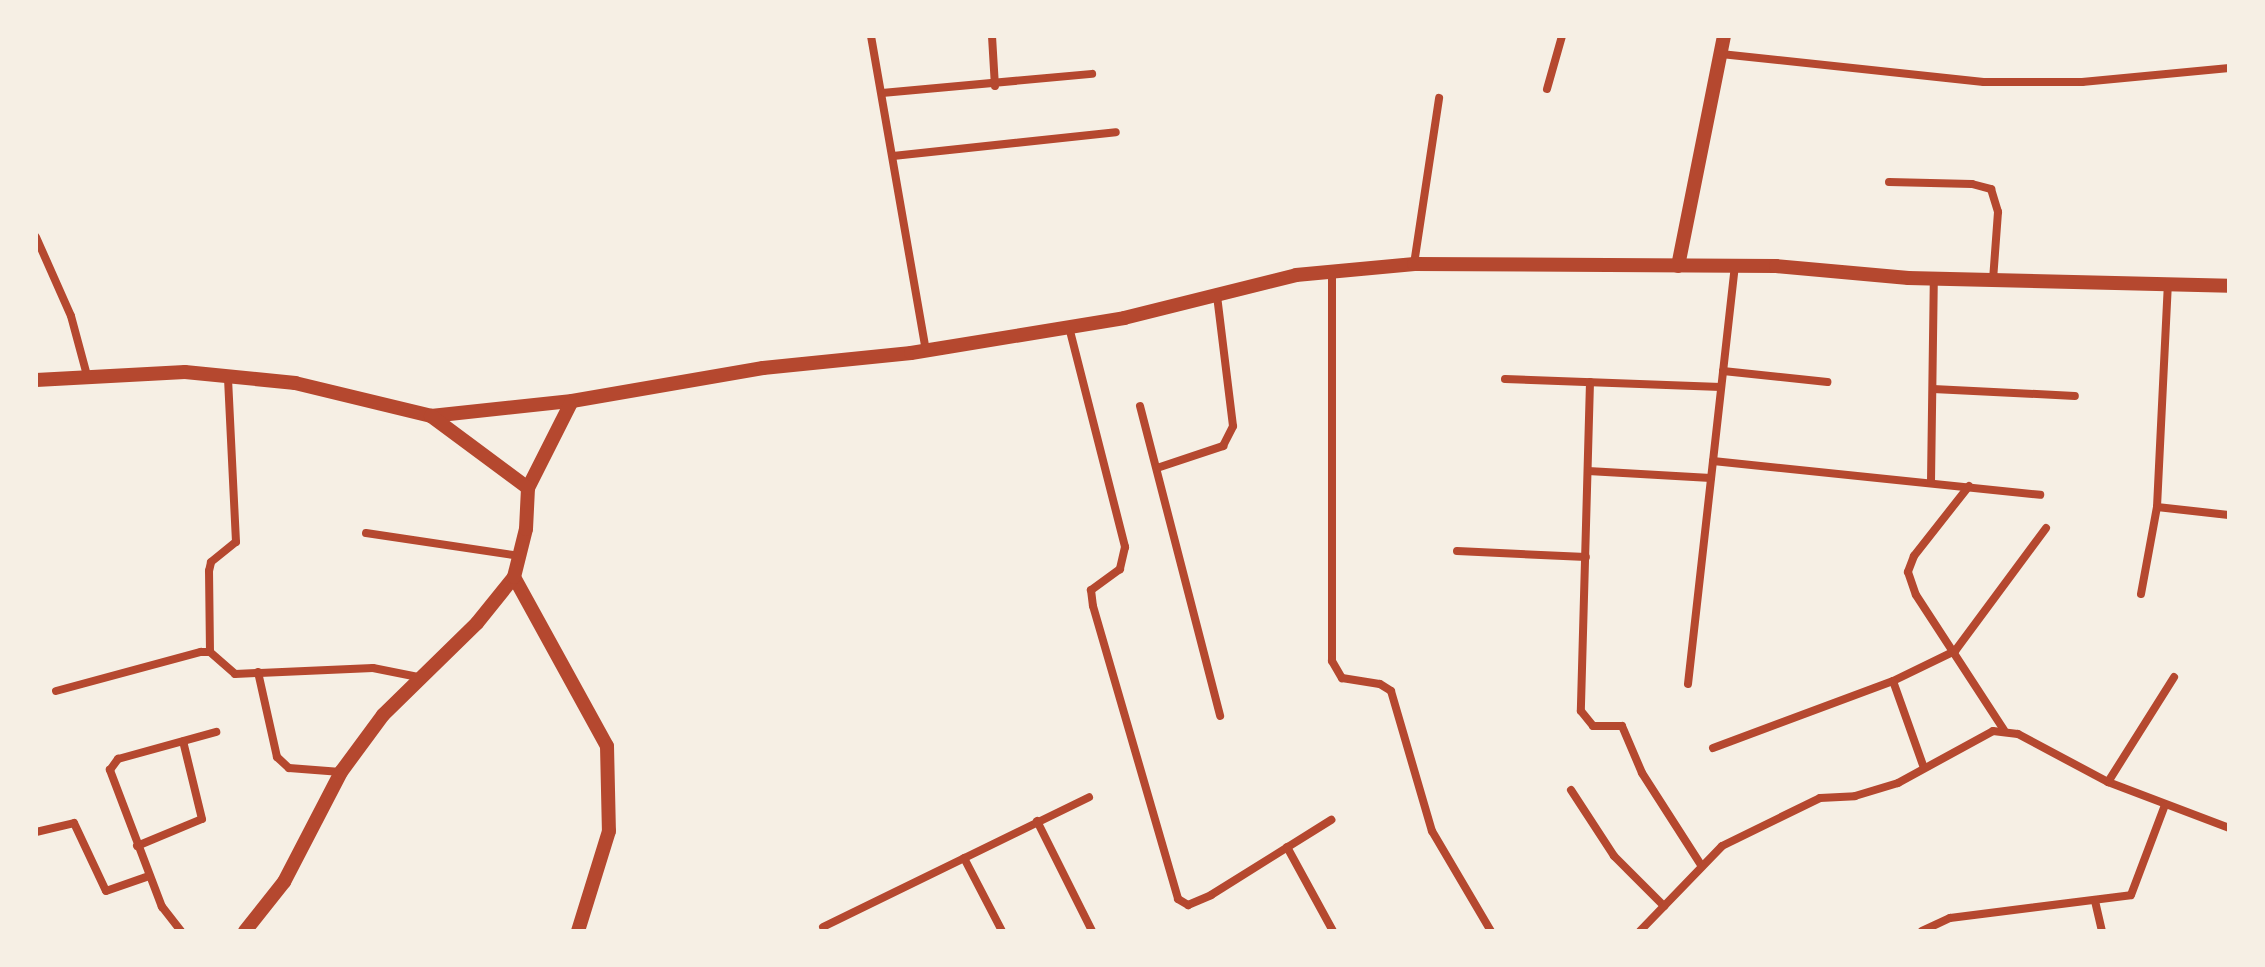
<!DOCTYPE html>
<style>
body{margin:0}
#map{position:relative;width:2265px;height:967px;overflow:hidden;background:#f6efe4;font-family:"Crimson Pro",serif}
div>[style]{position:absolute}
.minor>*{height:8px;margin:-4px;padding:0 4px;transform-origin:4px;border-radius:4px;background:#b5482f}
.tertiary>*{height:14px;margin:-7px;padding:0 7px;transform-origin:7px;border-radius:7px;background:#b5482f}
span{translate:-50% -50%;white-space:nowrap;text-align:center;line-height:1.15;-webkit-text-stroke:6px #f6efe4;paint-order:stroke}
.frame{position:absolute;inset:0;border:38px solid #f6efe4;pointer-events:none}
</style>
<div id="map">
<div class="minor">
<div style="left:871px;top:36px;width:319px;rotate:80.1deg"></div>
<div style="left:992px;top:36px;width:50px;rotate:86.6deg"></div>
<div style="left:1721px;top:54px;width:264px;rotate:6.1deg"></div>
<div style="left:1984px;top:82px;width:98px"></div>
<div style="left:2082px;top:82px;width:148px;rotate:-5.4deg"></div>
<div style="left:1547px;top:89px;width:55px;rotate:-74.2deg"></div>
<div style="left:882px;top:93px;width:211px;rotate:-5.2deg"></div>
<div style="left:893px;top:156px;width:224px;rotate:-6.1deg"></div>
<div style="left:1889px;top:182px;width:83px;rotate:1.4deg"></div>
<div style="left:1972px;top:184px;width:20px;rotate:15deg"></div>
<div style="left:1991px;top:189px;width:24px;rotate:73deg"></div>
<div style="left:1998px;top:212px;width:68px;rotate:94.2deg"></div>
<div style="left:36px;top:237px;width:86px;rotate:66.1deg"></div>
<div style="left:71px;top:316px;width:65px;rotate:74.9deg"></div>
<div style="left:1414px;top:264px;width:168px;rotate:-81.4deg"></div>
<div style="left:1332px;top:272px;width:389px;rotate:90deg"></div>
<div style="left:1332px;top:661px;width:20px;rotate:60deg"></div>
<div style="left:1342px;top:678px;width:38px;rotate:9deg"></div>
<div style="left:1380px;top:684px;width:13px;rotate:32deg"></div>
<div style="left:1391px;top:691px;width:146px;rotate:73.7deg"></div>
<div style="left:1432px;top:831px;width:116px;rotate:59.5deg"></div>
<div style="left:1069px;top:327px;width:227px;rotate:75.7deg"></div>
<div style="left:1125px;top:547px;width:23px;rotate:103deg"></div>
<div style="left:1120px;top:569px;width:36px;rotate:144deg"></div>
<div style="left:1091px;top:590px;width:16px;rotate:83deg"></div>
<div style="left:1093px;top:606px;width:305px;rotate:73.8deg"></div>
<div style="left:1178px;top:899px;width:12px;rotate:31deg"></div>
<div style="left:1188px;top:905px;width:25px;rotate:-23deg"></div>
<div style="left:1211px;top:895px;width:142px;rotate:-32deg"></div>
<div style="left:1723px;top:371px;width:105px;rotate:6deg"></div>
<div style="left:1505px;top:379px;width:216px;rotate:2.1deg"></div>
<div style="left:1590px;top:382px;width:329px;rotate:91.6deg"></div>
<div style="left:1581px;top:711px;width:19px;rotate:51deg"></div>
<div style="left:1593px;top:726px;width:29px"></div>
<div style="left:1622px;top:726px;width:51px;rotate:66.9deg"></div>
<div style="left:1642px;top:773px;width:109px;rotate:57.3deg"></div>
<div style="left:1933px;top:389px;width:142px;rotate:2.8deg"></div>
<div style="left:1140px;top:406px;width:320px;rotate:75.5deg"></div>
<div style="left:1713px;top:461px;width:329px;rotate:5.9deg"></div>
<div style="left:1157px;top:468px;width:70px;rotate:-18.4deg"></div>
<div style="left:1223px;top:446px;width:22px;rotate:-63deg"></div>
<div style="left:1233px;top:426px;width:132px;rotate:-97deg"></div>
<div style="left:1588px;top:471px;width:123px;rotate:3.3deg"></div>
<div style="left:1931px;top:482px;width:203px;rotate:-89.2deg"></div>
<div style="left:1969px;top:486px;width:89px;rotate:128.2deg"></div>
<div style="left:1914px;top:556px;width:17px;rotate:111deg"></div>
<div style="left:1908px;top:572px;width:24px;rotate:71deg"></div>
<div style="left:1916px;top:595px;width:161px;rotate:56.9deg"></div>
<div style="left:2157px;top:507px;width:72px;rotate:6.3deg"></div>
<div style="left:366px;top:533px;width:156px;rotate:8.5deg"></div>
<div style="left:1457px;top:551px;width:129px;rotate:2.7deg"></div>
<div style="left:2141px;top:594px;width:88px;rotate:-79.6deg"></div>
<div style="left:2157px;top:507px;width:223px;rotate:-87.2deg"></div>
<div style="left:210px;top:652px;width:81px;rotate:-90.7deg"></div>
<div style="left:209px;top:571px;width:9px;rotate:-77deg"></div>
<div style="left:211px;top:562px;width:32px;rotate:-39deg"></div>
<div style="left:236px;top:542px;width:166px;rotate:-92.8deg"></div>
<div style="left:258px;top:672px;width:87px;rotate:77.4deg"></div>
<div style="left:277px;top:757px;width:16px;rotate:43deg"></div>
<div style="left:289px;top:768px;width:52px;rotate:4.4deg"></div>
<div style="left:1893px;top:681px;width:69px;rotate:-25.8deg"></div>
<div style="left:1955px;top:651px;width:153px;rotate:-53.5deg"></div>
<div style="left:1688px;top:684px;width:421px;rotate:-83.6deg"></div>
<div style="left:56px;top:691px;width:150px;rotate:-15.1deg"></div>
<div style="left:201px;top:652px;width:9px"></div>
<div style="left:210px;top:652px;width:33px;rotate:41deg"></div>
<div style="left:235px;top:674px;width:138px;rotate:-2.5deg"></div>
<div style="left:373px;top:668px;width:46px;rotate:11.3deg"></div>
<div style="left:1713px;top:748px;width:192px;rotate:-20.4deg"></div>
<div style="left:1893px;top:681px;width:92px;rotate:70.4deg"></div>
<div style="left:2108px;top:782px;width:124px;rotate:-57.8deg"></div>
<div style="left:1571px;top:790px;width:79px;rotate:56.9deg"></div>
<div style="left:1614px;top:856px;width:71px;rotate:45deg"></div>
<div style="left:1037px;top:821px;width:123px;rotate:63.4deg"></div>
<div style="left:36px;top:832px;width:39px;rotate:-13deg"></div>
<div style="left:74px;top:823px;width:75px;rotate:64.8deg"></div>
<div style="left:106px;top:891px;width:46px;rotate:-19.2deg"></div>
<div style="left:137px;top:846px;width:70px;rotate:-22.6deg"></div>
<div style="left:202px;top:819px;width:80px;rotate:-103.7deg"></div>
<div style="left:1287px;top:847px;width:96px;rotate:61.3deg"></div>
<div style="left:964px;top:858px;width:82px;rotate:62.5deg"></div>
<div style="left:2095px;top:901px;width:31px;rotate:77deg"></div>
<div style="left:823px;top:927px;width:296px;rotate:-26deg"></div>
<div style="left:181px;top:931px;width:31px;rotate:-128deg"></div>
<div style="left:162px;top:907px;width:147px;rotate:-110.8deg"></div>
<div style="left:110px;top:770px;width:14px;rotate:-54deg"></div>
<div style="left:118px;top:759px;width:102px;rotate:-15.4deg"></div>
<div style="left:1640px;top:931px;width:118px;rotate:-46deg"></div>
<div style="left:1722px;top:846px;width:109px;rotate:-26.1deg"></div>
<div style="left:1820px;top:798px;width:35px;rotate:-3deg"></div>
<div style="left:1855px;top:796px;width:45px;rotate:-16.8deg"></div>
<div style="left:1898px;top:783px;width:108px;rotate:-28.7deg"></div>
<div style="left:1993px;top:731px;width:25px;rotate:7deg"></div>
<div style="left:2018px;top:734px;width:102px;rotate:28.1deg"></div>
<div style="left:2108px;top:782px;width:129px;rotate:20.8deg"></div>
<div style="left:1922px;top:931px;width:31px;rotate:-25deg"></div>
<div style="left:1950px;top:918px;width:182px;rotate:-7.2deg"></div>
<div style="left:2131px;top:895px;width:96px;rotate:-69.3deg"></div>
</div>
<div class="tertiary">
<div style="left:1678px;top:266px;width:235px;rotate:-78.7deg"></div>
<div style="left:36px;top:380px;width:149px;rotate:-3.1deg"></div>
<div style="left:185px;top:372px;width:111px;rotate:5.7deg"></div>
<div style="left:295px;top:383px;width:140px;rotate:13.6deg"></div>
<div style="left:431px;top:416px;width:142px;rotate:-6.1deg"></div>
<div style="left:572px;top:401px;width:194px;rotate:-9.8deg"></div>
<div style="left:763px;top:368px;width:149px;rotate:-5.8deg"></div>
<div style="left:911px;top:353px;width:216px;rotate:-9.3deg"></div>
<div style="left:1124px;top:318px;width:177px;rotate:-14deg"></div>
<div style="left:1296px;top:275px;width:119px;rotate:-5.3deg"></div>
<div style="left:1414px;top:264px;width:362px;rotate:0.3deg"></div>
<div style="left:1776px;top:266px;width:133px;rotate:5.2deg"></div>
<div style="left:1908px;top:278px;width:321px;rotate:1.4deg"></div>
<div style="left:528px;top:488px;width:97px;rotate:-63.2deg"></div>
<div style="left:514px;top:577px;width:193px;rotate:61.2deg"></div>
<div style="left:607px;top:746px;width:85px;rotate:88.7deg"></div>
<div style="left:609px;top:831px;width:105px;rotate:107.2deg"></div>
<div style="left:245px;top:931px;width:63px;rotate:-51.5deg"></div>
<div style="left:284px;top:882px;width:124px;rotate:-62.6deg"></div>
<div style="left:341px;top:772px;width:71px;rotate:-53.6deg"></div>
<div style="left:383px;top:715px;width:132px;rotate:-44.4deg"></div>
<div style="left:477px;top:623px;width:59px;rotate:-51.2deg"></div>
<div style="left:514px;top:577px;width:49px;rotate:-76deg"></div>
<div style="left:526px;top:529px;width:41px;rotate:-87.2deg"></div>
<div style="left:528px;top:488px;width:121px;rotate:-143.4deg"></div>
</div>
<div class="frame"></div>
</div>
